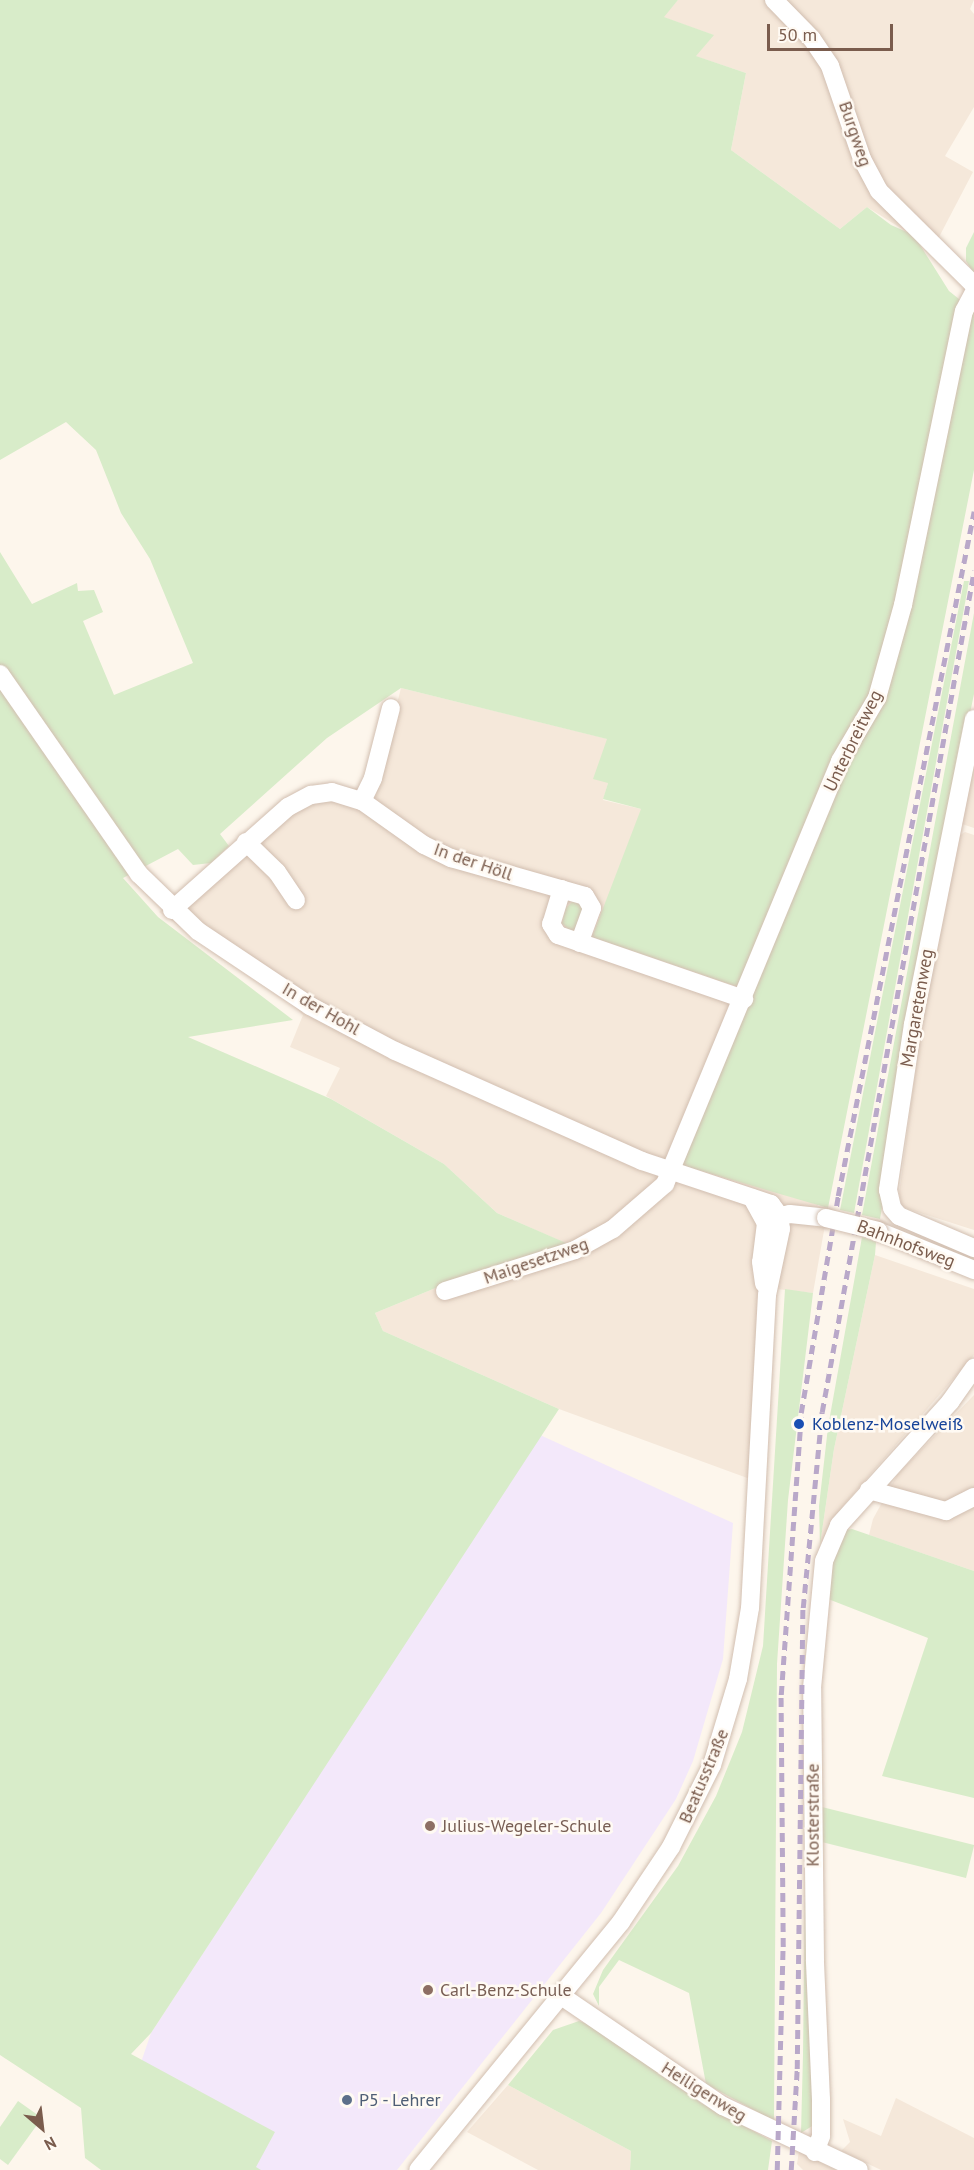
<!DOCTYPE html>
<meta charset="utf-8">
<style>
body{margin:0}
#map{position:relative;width:974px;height:2170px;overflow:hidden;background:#fdf6ec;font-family:"PT Sans",sans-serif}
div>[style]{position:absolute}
.residential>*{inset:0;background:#f5e8da}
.education>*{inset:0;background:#f3e8fa}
.green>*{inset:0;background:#d8ecc9;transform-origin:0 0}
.roads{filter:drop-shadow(0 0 2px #d1beb0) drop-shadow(0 0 2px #d1beb0)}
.minor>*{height:18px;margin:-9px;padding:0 9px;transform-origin:9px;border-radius:9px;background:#fff}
.rail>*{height:4.5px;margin-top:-2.25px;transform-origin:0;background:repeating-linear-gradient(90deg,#b9a8c9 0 9px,transparent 0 15px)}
.bridges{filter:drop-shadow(0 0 2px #d1beb0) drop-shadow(0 0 2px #d1beb0)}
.minor-bridge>*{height:18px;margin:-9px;padding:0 9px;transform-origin:9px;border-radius:9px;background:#fff}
.dots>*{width:16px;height:16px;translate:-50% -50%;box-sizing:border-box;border:3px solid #fffaf3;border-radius:50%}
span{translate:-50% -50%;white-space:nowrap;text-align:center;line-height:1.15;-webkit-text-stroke:5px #fffaf3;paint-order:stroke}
.street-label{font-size:18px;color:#7a5c4d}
.transit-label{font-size:18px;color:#164399}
.left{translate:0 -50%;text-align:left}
.education-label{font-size:18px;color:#785e54}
.service-label{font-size:18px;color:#4e5e75}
.north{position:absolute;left:12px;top:2098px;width:60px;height:60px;-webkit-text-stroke:4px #fffaf3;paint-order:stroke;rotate:152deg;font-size:16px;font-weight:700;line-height:24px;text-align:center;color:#7a5c4d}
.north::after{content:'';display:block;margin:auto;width:21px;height:27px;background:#7a5c4d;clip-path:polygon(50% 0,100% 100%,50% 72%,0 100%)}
.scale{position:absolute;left:767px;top:24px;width:126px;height:27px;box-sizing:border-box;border:3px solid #7a5c4d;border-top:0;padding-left:8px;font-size:18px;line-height:21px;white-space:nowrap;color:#7a5c4d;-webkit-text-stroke:4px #fffaf3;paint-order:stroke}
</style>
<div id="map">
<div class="residential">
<div style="clip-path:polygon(678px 0,974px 0,970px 9px,974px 14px,974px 107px,945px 156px,973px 172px,938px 239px,917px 221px,907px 232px,867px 207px,840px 229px,731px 150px,746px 73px,695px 56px,713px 35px,663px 17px)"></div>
<div style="clip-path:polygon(401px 688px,608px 739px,608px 783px,603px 800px,641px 809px,753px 992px,818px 1206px,828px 1208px,813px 1293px,758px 1287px,750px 1479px,559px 1409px,383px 1331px,375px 1313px,438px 1287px,572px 1246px,497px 1213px,444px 1164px,326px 1096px,340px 1068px,290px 1047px,303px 1015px,291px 1003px,159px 912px,282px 801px,329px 784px,360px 789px,383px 759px)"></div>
<div style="clip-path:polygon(974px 764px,974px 828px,962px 824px)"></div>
<div style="clip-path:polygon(965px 832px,974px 835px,974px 1230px,908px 1209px,902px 1206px,899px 1194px,921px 1029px,959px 836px)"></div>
<div style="clip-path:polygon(875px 1255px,974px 1289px,974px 1355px,843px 1506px,820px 1545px,834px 1449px)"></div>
<div style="clip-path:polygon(974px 1395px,974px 1571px,869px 1535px,873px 1519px,897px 1475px)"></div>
<div style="clip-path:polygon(508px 2085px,631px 2151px,630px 2170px,538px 2170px,467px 2132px)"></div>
<div style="clip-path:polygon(896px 2098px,974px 2138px,974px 2170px,881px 2170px,841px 2151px,850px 2142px,843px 2119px,881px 2136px)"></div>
<div style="clip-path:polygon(799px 2151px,836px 2170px,803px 2170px,797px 2164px)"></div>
</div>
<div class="education">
<div style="clip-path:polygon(540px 1435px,733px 1523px,723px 1659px,693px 1761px,676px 1799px,601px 1913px,397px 2170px,174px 2170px,118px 2130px,151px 2033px)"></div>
</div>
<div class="green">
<div style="clip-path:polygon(0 0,678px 0,664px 17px,714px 35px,696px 56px,746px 73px,731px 150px,840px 229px,867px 207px,891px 225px,907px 232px,910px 229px,949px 291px,974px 311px,974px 470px,828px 1208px,678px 1164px,753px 992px,592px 937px,641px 809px,603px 799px,608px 783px,593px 779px,607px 739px,401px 688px,327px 738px,220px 834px,229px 846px,211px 863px,193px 865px,178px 849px,123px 878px,158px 917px,293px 1020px,188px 1037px,331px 1099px,444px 1164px,497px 1213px,573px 1246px,438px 1287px,375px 1313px,383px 1331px,559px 1409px,151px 2033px,131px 2054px,275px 2132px,256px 2167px,261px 2170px,101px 2170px,85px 2158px,81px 2108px,0 2055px,0 552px,32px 604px,77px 583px,78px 591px,94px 590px,103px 612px,83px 621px,114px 695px,193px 663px,150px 559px,121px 513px,96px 450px,66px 422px,0 460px)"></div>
<div style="clip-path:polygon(974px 232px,974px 274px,966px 261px,966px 248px)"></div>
<div style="clip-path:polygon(964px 581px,969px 581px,854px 1213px,840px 1210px)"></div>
<div style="clip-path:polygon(974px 613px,974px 694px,946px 828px,880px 1219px,862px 1215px)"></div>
<div style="clip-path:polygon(573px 901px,580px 902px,584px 910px,574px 935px,562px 923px,566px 908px)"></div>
<div style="clip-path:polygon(862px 1237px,876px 1242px,875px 1255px,834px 1449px,820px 1545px,819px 1506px,828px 1427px)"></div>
<div style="clip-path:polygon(785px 1289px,813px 1293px,788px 1500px,777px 1664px,774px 2121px,706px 2084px,689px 1993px,619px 1960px,599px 1987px,599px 2006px,593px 1994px,603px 1970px,678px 1866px,716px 1796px,742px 1732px,763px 1646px)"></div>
<div style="clip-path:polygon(852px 1529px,974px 1571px,974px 1798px,882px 1776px,928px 1638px,823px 1597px,829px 1569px,846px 1530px)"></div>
<div style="clip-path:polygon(806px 1804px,817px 2123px,801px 2133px,803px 2054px)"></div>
<div style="left:818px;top:1806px;width:161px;height:34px;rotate:14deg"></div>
<div style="clip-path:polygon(579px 2021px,591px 2025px,701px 2103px,772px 2141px,768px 2170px,630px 2170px,631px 2151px,508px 2085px,553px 2030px)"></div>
<div style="clip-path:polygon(18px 2101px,42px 2118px,8px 2165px,0 2159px,0 2127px)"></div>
</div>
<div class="roads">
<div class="minor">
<div style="left:774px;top:0;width:54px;rotate:45.7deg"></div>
<div style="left:812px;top:39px;width:32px;rotate:56deg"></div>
<div style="left:830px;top:66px;width:98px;rotate:71deg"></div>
<div style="left:862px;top:159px;width:36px;rotate:62deg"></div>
<div style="left:879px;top:191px;width:134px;rotate:44.7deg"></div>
<div style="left:0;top:674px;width:244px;rotate:55.2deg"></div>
<div style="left:139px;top:874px;width:82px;rotate:44deg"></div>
<div style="left:198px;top:931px;width:135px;rotate:33.8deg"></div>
<div style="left:310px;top:1006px;width:96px;rotate:27.9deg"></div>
<div style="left:395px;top:1051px;width:270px;rotate:24deg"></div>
<div style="left:642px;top:1161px;width:136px;rotate:18.4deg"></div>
<div style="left:771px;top:1204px;width:14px;rotate:54deg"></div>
<div style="left:779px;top:1215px;width:14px;rotate:82deg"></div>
<div style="left:781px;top:1229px;width:67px;rotate:102deg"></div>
<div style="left:767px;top:1295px;width:313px;rotate:93.1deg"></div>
<div style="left:750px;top:1608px;width:72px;rotate:99.6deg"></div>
<div style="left:738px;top:1679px;width:90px;rotate:106.8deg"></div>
<div style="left:712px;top:1765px;width:92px;rotate:116.6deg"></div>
<div style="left:671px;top:1847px;width:90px;rotate:123.7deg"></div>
<div style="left:621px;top:1922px;width:320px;rotate:129.3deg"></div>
<div style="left:974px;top:719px;width:311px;rotate:101.3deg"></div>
<div style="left:913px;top:1024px;width:168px;rotate:98.6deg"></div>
<div style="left:888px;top:1190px;width:18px;rotate:77deg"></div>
<div style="left:892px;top:1208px;width:11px;rotate:49deg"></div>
<div style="left:899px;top:1216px;width:82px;rotate:23.1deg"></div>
<div style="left:362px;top:801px;width:25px;rotate:-64deg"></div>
<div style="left:373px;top:778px;width:72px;rotate:-75.6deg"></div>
<div style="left:246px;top:842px;width:43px;rotate:44.1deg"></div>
<div style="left:277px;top:872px;width:34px;rotate:56deg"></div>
<div style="left:562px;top:889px;width:37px;rotate:107deg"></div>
<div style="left:551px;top:924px;width:13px;rotate:58deg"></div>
<div style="left:558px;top:935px;width:197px;rotate:19deg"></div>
<div style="left:172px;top:910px;width:155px;rotate:-41.6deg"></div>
<div style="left:288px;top:807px;width:26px;rotate:-28deg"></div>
<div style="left:311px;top:795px;width:21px;rotate:-8deg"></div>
<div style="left:332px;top:792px;width:31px;rotate:17deg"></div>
<div style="left:362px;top:801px;width:76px;rotate:35.4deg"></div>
<div style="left:424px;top:845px;width:30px;rotate:26deg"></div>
<div style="left:451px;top:858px;width:139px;rotate:15.8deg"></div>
<div style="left:585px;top:896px;width:14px;rotate:60deg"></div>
<div style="left:592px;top:908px;width:37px;rotate:110deg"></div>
<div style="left:752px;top:1198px;width:29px;rotate:61deg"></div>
<div style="left:766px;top:1223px;width:39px;rotate:97deg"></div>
<div style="left:761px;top:1262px;width:22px;rotate:82deg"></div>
<div style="left:768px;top:1218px;width:22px;rotate:-10deg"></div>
<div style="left:790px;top:1214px;width:36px;rotate:6deg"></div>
<div style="left:878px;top:1231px;width:104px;rotate:22.1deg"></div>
<div style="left:445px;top:1291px;width:136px;rotate:-17.5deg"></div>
<div style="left:575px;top:1250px;width:43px;rotate:-28.9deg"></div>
<div style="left:613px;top:1229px;width:69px;rotate:-40.9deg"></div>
<div style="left:665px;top:1184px;width:458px;rotate:-67.5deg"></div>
<div style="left:840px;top:761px;width:73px;rotate:-59.6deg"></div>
<div style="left:877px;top:698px;width:97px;rotate:-74.4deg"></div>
<div style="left:903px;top:605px;width:300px;rotate:-78.3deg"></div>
<div style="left:964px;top:311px;width:21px;rotate:-62deg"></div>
<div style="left:869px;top:1490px;width:80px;rotate:15.3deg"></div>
<div style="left:946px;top:1511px;width:31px;rotate:-27deg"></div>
<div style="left:560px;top:1995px;width:197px;rotate:34.3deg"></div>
<div style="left:723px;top:2106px;width:150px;rotate:25.2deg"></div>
<div style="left:815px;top:2152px;width:17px;rotate:-69deg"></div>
<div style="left:821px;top:2136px;width:36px;rotate:-90deg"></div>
<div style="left:821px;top:2100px;width:140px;rotate:-92.5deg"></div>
<div style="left:815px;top:1960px;width:272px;rotate:-90.6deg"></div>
<div style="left:812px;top:1688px;width:128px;rotate:-84.6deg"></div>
<div style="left:824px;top:1561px;width:39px;rotate:-67deg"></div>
<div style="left:839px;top:1525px;width:166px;rotate:-47.9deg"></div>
<div style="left:950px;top:1402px;width:42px;rotate:-54.8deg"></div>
</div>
</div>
<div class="rail">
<div style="left:777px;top:2170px;width:223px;rotate:-88.5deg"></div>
<div style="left:783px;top:1947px;width:252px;rotate:-90.5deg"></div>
<div style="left:781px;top:1695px;width:283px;rotate:-85.9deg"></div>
<div style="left:801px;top:1413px;width:220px;rotate:-80.3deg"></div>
<div style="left:838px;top:1196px;width:698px;rotate:-78.77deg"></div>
<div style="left:791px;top:2170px;width:101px;rotate:-86.6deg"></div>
<div style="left:797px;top:2069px;width:461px;rotate:-89.3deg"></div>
<div style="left:803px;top:1608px;width:197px;rotate:-84.5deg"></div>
<div style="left:822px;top:1412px;width:855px;rotate:-79.76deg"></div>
</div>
<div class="bridges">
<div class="minor-bridge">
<div style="left:826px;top:1218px;width:54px;rotate:14deg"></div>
</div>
</div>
<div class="dots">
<div style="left:799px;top:1424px;background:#1a4fb4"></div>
<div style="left:430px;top:1826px;background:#8d6e63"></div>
<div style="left:428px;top:1990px;background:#8d6e63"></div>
<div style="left:347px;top:2100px;background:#5c6f8a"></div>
</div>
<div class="street-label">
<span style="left:855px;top:134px;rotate:71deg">Burgweg</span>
<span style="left:853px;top:741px;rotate:-64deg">Unterbreitweg</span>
<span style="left:473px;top:862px;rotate:19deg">In der Höll</span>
<span style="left:917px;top:1008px;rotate:-80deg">Margaretenweg</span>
<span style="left:321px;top:1009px;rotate:30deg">In der Hohl</span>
<span style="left:906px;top:1244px;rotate:21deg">Bahnhofsweg</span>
<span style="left:536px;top:1261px;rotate:-19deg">Maigesetzweg</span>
<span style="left:704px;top:1776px;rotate:-67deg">Beatusstraße</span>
<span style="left:813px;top:1815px;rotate:-90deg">Klosterstraße</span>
<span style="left:704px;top:2092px;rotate:32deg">Heiligenweg</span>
</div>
<div class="transit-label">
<span class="left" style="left:812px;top:1424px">Koblenz-Moselweiß</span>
</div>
<div class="education-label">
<span class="left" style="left:442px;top:1826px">Julius-Wegeler-Schule</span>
<span class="left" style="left:440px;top:1990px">Carl-Benz-Schule</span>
</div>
<div class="service-label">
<span class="left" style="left:359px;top:2100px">P5 - Lehrer</span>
</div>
<div class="north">N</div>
<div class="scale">50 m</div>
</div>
